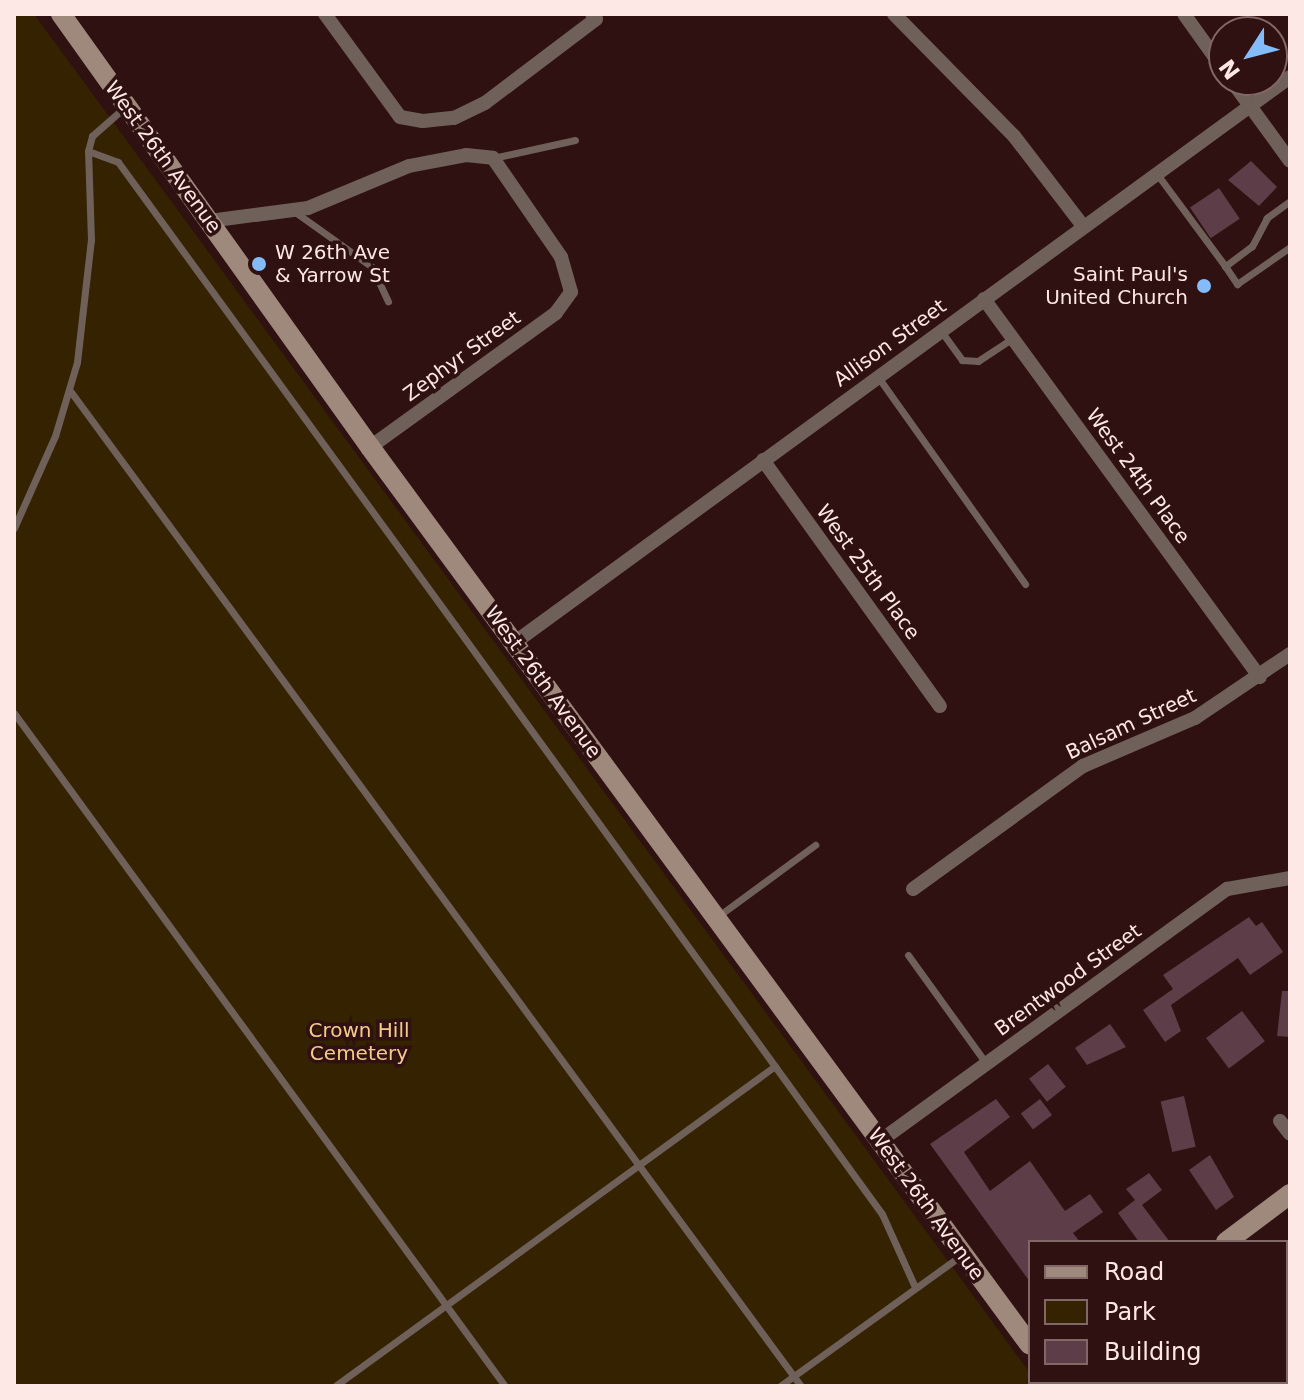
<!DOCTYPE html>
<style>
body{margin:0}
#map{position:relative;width:1304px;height:1400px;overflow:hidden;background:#2e1110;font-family:"DejaVu Sans",sans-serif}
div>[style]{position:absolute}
.green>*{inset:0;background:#342201}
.building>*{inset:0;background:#5d3d48;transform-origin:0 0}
.lane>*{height:7px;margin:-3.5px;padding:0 3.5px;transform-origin:3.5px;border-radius:3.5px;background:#6f615a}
.street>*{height:14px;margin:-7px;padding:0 7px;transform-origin:7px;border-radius:7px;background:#6f615a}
.secondary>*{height:20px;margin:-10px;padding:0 10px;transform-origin:10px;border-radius:10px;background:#9f897d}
.dots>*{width:22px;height:22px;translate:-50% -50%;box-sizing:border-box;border:4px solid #2e1110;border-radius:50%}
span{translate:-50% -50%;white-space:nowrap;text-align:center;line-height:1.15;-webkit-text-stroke:7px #2e1110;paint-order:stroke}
.street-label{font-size:20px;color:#fee8e6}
.poi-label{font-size:20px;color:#fee8e6}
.left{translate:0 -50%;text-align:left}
.right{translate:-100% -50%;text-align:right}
.park-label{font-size:20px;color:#f5cb8d}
.frame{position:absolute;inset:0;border:16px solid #fee8e6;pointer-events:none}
.legend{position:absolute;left:1028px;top:1240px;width:260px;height:144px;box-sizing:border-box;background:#2e1110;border:2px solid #816766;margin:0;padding:10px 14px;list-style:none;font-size:24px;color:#fee8e6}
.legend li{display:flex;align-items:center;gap:16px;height:40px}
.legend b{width:40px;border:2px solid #816766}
.north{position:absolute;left:1208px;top:16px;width:80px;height:80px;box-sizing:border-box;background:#2e1110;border:2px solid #816766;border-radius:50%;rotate:234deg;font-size:22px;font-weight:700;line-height:32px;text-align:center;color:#fee8e6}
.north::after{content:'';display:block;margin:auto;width:28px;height:36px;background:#84bcfb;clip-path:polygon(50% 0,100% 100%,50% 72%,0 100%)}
</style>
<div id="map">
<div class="green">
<div style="clip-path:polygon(14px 14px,34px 14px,1030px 1373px,1030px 1382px,1039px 1386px,14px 1386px)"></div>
</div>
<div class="building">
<div style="clip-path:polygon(1251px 161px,1277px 187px,1259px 206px,1228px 180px)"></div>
<div style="left:1219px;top:188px;width:37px;height:35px;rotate:56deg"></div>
<div style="clip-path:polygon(1249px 917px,1256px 926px,1262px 922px,1283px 952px,1250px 975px,1238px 958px,1171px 1005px,1181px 1031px,1165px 1042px,1143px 1010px,1173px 989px,1163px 975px)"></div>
<div style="clip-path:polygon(1282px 991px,1290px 991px,1290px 1037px,1277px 1036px)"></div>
<div style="left:1242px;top:1011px;width:38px;height:45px;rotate:53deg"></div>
<div style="clip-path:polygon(1110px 1024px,1126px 1047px,1087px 1065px,1075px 1048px)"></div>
<div style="left:1048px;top:1064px;width:29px;height:24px;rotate:52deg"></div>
<div style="left:1184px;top:1096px;width:52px;height:24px;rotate:77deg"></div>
<div style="clip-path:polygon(996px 1099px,1010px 1117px,964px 1152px,990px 1191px,1030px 1161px,1065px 1211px,1090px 1194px,1103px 1212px,1073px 1233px,1080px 1242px,1030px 1242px,1030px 1282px,930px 1144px)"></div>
<div style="left:1040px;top:1099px;width:20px;height:24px;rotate:53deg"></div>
<div style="clip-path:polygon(1210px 1155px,1234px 1197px,1216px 1210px,1189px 1170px)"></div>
<div style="clip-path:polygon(1149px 1173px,1162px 1190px,1142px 1205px,1170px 1242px,1139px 1242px,1118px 1213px,1135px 1200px,1126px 1189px)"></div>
</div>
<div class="lane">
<div style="left:88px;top:151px;width:32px;rotate:20deg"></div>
<div style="left:118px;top:162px;width:573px;rotate:53.95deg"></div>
<div style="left:455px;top:625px;width:727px;rotate:54.06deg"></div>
<div style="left:882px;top:1214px;width:80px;rotate:65.7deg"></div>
<div style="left:493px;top:158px;width:84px;rotate:-12.4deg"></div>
<div style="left:1157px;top:174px;width:114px;rotate:53.5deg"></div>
<div style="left:1290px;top:201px;width:29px;rotate:144deg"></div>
<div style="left:1267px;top:218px;width:32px;rotate:118deg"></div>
<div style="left:1252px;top:246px;width:34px;rotate:143deg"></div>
<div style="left:1225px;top:266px;width:22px;rotate:56deg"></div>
<div style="left:1237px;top:284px;width:65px;rotate:-34.9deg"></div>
<div style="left:295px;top:212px;width:95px;rotate:35.5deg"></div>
<div style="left:372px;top:267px;width:38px;rotate:65deg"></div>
<div style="left:941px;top:331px;width:36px;rotate:54deg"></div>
<div style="left:962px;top:360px;width:16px;rotate:4deg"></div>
<div style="left:978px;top:361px;width:42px;rotate:-33.3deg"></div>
<div style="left:878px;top:377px;width:254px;rotate:54.6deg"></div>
<div style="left:71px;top:392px;width:1233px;rotate:53.71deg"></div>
<div style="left:14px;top:528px;width:101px;rotate:-66deg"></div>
<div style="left:55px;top:436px;width:77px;rotate:-73.4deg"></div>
<div style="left:77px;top:362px;width:123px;rotate:-83.5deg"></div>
<div style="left:91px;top:240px;width:89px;rotate:-91.9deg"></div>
<div style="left:88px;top:151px;width:16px;rotate:-75deg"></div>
<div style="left:92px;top:136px;width:44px;rotate:-41.3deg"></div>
<div style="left:14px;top:713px;width:833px;rotate:53.89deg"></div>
<div style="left:717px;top:917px;width:122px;rotate:-36.3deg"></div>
<div style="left:908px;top:955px;width:133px;rotate:54.2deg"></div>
<div style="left:335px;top:1386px;width:544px;rotate:-36.03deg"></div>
<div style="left:780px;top:1386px;width:222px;rotate:-35.8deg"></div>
</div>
<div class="street">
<div style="left:325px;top:14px;width:127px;rotate:53.9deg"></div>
<div style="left:400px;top:117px;width:23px;rotate:10deg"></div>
<div style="left:423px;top:121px;width:31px;rotate:-6deg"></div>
<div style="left:454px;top:118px;width:34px;rotate:-26deg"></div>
<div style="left:485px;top:103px;width:139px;rotate:-37.1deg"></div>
<div style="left:596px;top:19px;width:6px;rotate:-129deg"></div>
<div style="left:894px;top:14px;width:171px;rotate:45.5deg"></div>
<div style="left:1014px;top:136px;width:113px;rotate:52.5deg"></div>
<div style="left:1184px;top:14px;width:69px;rotate:54.5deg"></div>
<div style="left:1231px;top:80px;width:100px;rotate:53.9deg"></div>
<div style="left:209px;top:221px;width:100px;rotate:-7.5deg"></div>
<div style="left:308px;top:208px;width:109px;rotate:-22.6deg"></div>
<div style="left:409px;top:166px;width:58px;rotate:-10.9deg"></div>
<div style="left:466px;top:155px;width:27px;rotate:6deg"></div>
<div style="left:493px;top:158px;width:120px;rotate:55.5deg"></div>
<div style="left:561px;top:257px;width:36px;rotate:74deg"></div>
<div style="left:571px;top:292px;width:26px;rotate:126deg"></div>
<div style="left:556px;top:313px;width:229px;rotate:144.2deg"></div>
<div style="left:984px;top:299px;width:468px;rotate:53.9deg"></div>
<div style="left:763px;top:460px;width:303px;rotate:54.3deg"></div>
<div style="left:514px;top:643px;width:960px;rotate:-36.11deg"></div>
<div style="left:913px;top:889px;width:210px;rotate:-35.9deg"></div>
<div style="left:1083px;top:766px;width:122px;rotate:-23.2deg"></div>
<div style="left:1195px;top:718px;width:115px;rotate:-34deg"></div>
<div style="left:1280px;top:1121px;width:16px;rotate:52deg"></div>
<div style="left:880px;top:1141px;width:429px;rotate:-36deg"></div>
<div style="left:1227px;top:889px;width:64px;rotate:-9.9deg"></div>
<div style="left:1286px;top:1352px;width:5px;rotate:-37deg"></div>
<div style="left:1240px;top:1386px;width:7px;rotate:-34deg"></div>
</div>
<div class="secondary">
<div style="left:61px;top:14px;width:532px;rotate:54.49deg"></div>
<div style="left:370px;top:447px;width:1114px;rotate:53.69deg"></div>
<div style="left:1226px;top:1242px;width:80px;rotate:-36.9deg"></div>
<div style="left:1057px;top:1382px;width:5px;rotate:53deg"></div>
</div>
<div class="dots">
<div style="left:259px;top:264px;background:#84bcfb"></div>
<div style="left:1204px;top:286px;background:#84bcfb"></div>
</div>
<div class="street-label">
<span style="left:163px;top:157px;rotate:54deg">West 26th Avenue</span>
<span style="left:890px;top:343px;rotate:-36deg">Allison Street</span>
<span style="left:462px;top:356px;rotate:-36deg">Zephyr Street</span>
<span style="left:1138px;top:476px;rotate:54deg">West 24th Place</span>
<span style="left:868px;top:572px;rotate:54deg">West 25th Place</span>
<span style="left:543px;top:682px;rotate:54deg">West 26th Avenue</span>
<span style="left:1131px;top:724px;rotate:-25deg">Balsam Street</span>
<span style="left:1068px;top:980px;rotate:-36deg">Brentwood Street</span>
<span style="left:926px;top:1204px;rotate:54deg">West 26th Avenue</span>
</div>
<div class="poi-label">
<span class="left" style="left:275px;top:264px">W 26th Ave<br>&amp; Yarrow St</span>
<span class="right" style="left:1188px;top:286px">Saint Paul's<br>United Church</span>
</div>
<div class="park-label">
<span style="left:359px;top:1042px">Crown Hill<br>Cemetery</span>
</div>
<div class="frame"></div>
<ul class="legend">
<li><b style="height:10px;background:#9f897d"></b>Road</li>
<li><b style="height:22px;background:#342201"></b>Park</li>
<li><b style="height:22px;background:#5d3d48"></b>Building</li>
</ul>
<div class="north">N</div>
</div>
